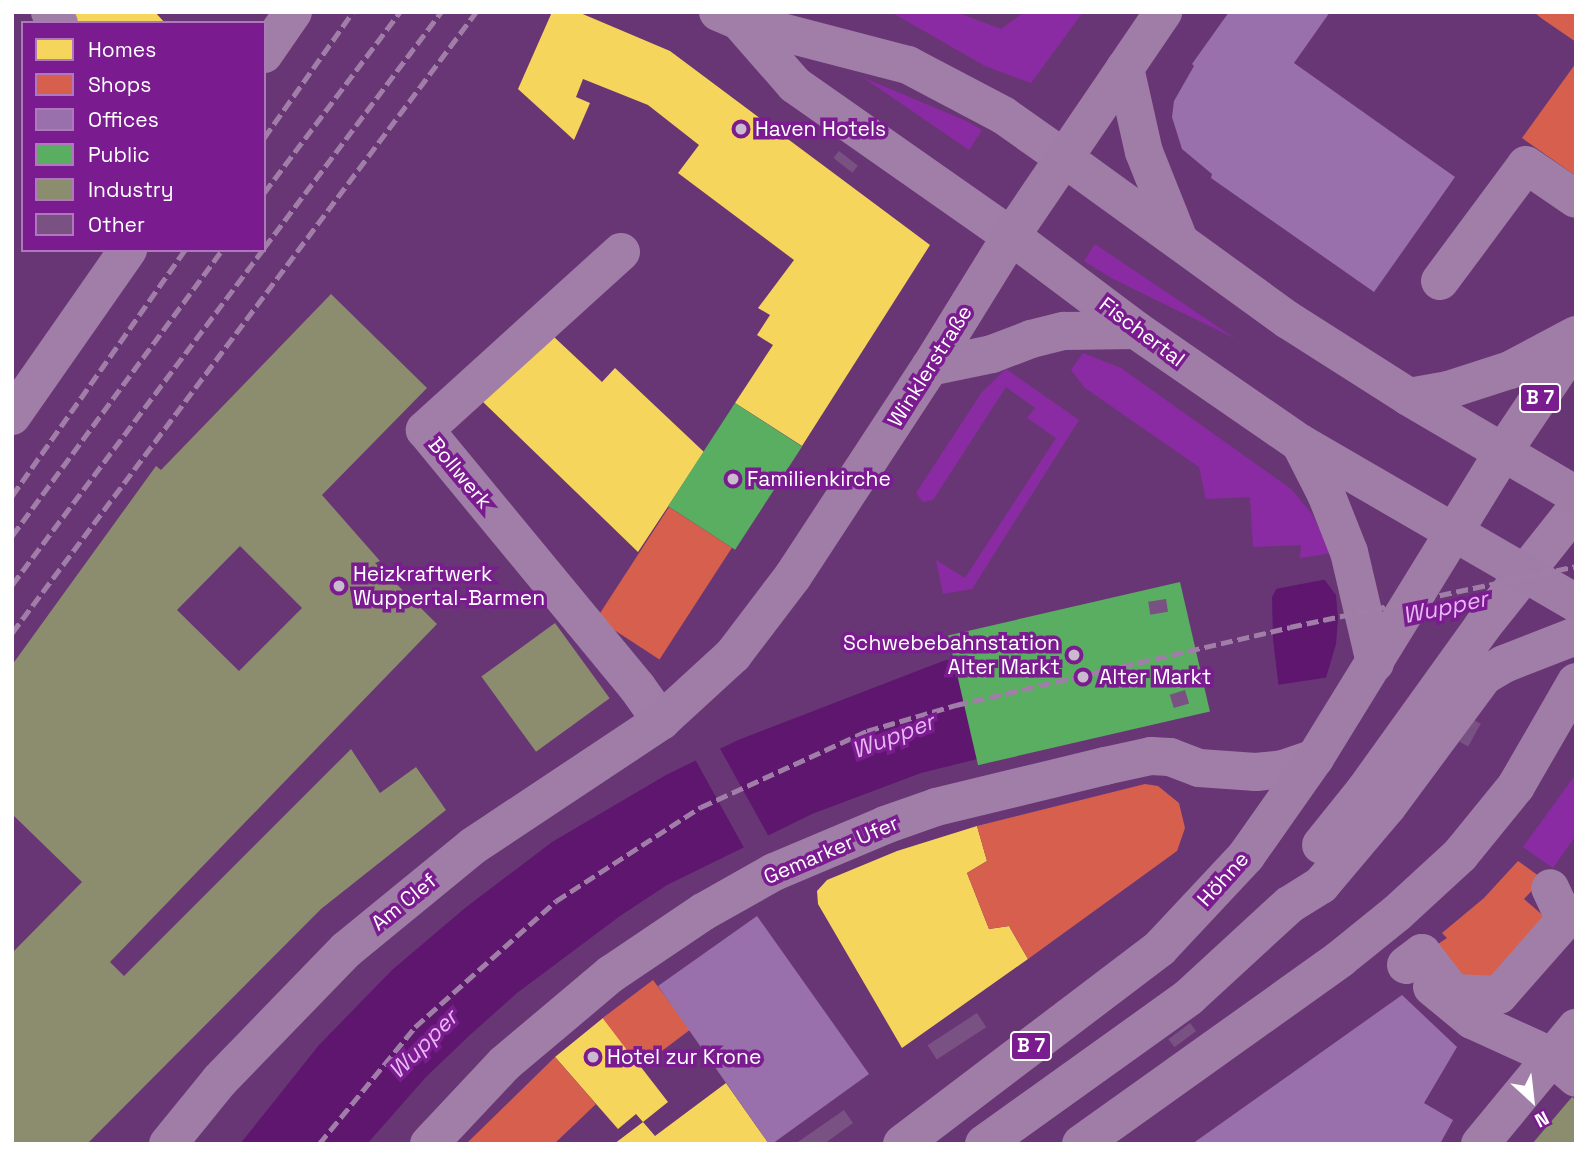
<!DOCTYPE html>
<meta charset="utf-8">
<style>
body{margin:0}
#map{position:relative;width:1588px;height:1156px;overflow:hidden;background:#693675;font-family:"Space Grotesk",sans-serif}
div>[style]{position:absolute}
.green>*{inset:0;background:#8b2ba3}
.water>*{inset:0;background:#5e166f}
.pier>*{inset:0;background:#693675;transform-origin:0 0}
.homes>*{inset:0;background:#f6d55c}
.shops>*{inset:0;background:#d6604d;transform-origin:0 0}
.offices>*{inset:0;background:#9970ab}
.public>*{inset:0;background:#5aae61;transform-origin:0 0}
.industry>*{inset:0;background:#8c8c6e;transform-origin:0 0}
.building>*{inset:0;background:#7a5183;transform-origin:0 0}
.minor>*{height:38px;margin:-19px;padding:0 19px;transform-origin:19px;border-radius:19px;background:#a07ea8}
.major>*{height:38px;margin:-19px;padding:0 19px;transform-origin:19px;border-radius:19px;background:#9f7da7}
.rail>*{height:5px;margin-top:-2.5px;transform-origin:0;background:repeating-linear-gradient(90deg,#a07ea8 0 12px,transparent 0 17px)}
.dots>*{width:19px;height:19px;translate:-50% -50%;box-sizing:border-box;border:4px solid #7a1c8f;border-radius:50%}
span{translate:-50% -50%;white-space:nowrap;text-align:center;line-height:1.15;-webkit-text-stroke:7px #7a1c8f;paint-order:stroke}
.shield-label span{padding:2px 5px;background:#7a1c8f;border:2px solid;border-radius:5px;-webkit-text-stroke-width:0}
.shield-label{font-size:19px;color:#fff;font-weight:700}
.poi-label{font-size:21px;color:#fff}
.left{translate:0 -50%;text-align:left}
.right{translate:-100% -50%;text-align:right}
.street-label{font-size:21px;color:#fff}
.water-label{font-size:23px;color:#e8b7f5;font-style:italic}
.frame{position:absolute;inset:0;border:14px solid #fff;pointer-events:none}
.legend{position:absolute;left:21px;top:21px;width:245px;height:231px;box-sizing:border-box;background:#7a1c8f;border:2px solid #af77bc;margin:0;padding:9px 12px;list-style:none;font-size:21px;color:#fff}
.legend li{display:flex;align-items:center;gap:14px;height:35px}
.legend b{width:35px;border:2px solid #af77bc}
.north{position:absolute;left:1497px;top:1065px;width:70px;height:70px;-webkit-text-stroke:5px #7a1c8f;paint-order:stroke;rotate:153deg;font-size:19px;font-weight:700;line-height:28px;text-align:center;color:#fff}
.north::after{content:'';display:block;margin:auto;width:24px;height:32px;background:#fff;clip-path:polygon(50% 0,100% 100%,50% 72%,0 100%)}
</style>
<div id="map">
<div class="green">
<div style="clip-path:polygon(891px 12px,956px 12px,1001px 29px,1024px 12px,1083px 12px,1031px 83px,985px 66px)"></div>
<div style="clip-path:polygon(864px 78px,964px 120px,982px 130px,969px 150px)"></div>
<div style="clip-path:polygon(1095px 244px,1236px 339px,1113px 279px,1084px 261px)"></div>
<div style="clip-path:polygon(1083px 353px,1121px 368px,1291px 489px,1312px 514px,1332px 553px,1300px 558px,1301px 545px,1253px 547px,1250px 497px,1206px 499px,1199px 467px,1085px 388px,1071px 370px)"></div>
<div style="clip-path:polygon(1006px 369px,1079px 420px,972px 589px,943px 594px,936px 560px,965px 578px,1056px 438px,1027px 418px,1035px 408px,1006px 387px,933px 500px,923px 502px,916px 493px,982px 392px)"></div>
<div style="clip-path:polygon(1576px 774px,1576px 835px,1553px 868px,1523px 847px)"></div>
</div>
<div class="water">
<div style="clip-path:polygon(1385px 568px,1350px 674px,1277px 685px,921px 773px,812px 814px,667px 885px,620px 916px,517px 993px,470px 1035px,426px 1077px,367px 1144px,240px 1144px,319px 1045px,392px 970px,465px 908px,552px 842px,666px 775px,738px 740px,943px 661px,1160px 611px)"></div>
</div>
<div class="pier">
<div style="clip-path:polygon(1576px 528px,1576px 631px,1470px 655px,1325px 681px,1336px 644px,1338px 619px,1336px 595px,1321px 575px)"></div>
<div style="clip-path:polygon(1280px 582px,1272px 597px,1273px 640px,1279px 689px,1190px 710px,1168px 606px)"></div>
<div style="left:718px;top:745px;width:107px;height:27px;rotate:61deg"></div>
</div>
<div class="homes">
<div style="clip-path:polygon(58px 12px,155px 12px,165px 23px,69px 23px)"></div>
<div style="clip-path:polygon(552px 12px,578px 12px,670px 51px,930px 245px,802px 446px,735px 403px,773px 345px,757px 335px,770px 315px,758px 308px,794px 260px,678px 173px,699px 145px,648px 105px,583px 79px,576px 97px,590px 103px,574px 140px,518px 89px)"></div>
<div style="clip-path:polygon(553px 336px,602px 382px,615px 368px,704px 452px,638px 552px,482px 401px)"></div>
<div style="clip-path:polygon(977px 826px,987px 861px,967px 873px,989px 929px,1009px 926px,1028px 959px,902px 1048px,818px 904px,817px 891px,827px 880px,897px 851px)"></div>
<div style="clip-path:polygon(603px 1018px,668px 1102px,643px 1122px,655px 1136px,726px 1083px,769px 1144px,614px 1144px,643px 1122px,636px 1114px,618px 1129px,555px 1057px)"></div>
</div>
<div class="shops">
<div style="clip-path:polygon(1534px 12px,1576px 12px,1576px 42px,1541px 18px)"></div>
<div style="clip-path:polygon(1576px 63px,1576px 176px,1522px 138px)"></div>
<div style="left:669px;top:507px;width:75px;height:133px;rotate:33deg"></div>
<div style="clip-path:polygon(1145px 784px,1158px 786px,1179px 803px,1185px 828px,1177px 851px,1028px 959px,1009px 926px,989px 929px,967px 873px,987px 861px,977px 826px)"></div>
<div style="clip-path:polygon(1518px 861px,1543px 879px,1524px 899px,1546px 918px,1490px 979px,1475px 986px,1423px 954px,1447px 938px,1442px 933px,1484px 898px)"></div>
<div style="left:653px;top:980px;width:62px;height:63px;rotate:53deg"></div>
<div style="clip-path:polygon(555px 1057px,596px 1104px,554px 1144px,466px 1144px)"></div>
</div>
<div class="offices">
<div style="clip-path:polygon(1229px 12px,1330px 12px,1294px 63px,1455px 177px,1374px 292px,1211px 178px,1212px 174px,1182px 149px,1172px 117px,1174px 101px,1194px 66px,1192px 64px)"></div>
<div style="clip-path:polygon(757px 916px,869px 1074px,772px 1144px,769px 1144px,658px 986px)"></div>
<div style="clip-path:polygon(1402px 995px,1457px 1047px,1424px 1103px,1453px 1120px,1440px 1144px,1192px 1144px)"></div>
</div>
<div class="public">
<div style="left:735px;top:403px;width:80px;height:123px;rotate:33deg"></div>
<div style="left:1180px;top:582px;width:133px;height:238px;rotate:77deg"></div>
</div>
<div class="industry">
<div style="clip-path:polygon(evenodd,331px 294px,427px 388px,322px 495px,380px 561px,375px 563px,437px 624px,110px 962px,124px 976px,351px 749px,380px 793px,416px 767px,446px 810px,321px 909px,87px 1144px,12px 1144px,12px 953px,82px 882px,12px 814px,12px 665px,156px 466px,161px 470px,331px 294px,240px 546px,302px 608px,239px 671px,177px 610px,240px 546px)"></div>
<div style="left:555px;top:623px;width:93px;height:91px;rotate:54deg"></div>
<div style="clip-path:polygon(1572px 1097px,1576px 1100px,1576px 1144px,1532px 1144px)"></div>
</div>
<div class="building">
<div style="left:839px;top:151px;width:24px;height:9px;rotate:38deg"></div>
<div style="left:1166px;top:599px;width:13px;height:18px;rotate:81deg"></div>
<div style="left:1185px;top:690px;width:14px;height:16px;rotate:73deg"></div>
<div style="left:1472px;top:719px;width:10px;height:26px;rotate:29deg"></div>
<div style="left:977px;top:1013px;width:17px;height:59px;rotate:57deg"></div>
<div style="left:1190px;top:1023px;width:10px;height:27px;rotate:53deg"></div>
<div style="clip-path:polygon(844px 1110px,853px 1123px,824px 1144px,795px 1144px)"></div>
</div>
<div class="minor">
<div style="left:50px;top:12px;width:14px;rotate:51deg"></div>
<div style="left:718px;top:12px;width:23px;rotate:23deg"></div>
<div style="left:739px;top:21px;width:175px;rotate:14.6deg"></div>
<div style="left:908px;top:65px;width:107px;rotate:27.8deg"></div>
<div style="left:1003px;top:115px;width:75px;rotate:35.2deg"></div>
<div style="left:739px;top:21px;width:85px;rotate:48.8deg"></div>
<div style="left:795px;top:85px;width:264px;rotate:35deg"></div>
<div style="left:264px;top:54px;width:51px;rotate:-55.4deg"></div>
<div style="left:621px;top:252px;width:265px;rotate:137.8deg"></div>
<div style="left:425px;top:430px;width:333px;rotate:50.5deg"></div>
<div style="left:637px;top:687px;width:42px;rotate:54.8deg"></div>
<div style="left:1440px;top:281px;width:144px;rotate:-53.4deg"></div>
<div style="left:1526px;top:165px;width:60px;rotate:34.2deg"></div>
<div style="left:12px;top:416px;width:203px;rotate:-55.1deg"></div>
<div style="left:1321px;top:845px;width:70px;rotate:-51.3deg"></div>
<div style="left:1365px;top:790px;width:201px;rotate:-54.3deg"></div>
<div style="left:1482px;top:627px;width:151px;rotate:-51.5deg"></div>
<div style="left:1406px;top:965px;width:20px;rotate:-37deg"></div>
<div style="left:1422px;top:953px;width:51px;rotate:52.2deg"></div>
<div style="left:1453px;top:993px;width:46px;rotate:2.5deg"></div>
<div style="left:1499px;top:995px;width:100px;rotate:-48.7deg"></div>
<div style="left:1565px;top:920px;width:35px;rotate:-115deg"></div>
<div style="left:1432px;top:987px;width:52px;rotate:39.5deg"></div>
<div style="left:1472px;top:1020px;width:87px;rotate:24.5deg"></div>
<div style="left:1551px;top:1056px;width:33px;rotate:41deg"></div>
<div style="left:429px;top:1144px;width:110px;rotate:-46.8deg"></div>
<div style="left:504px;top:1064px;width:140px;rotate:-40.1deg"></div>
<div style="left:611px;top:974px;width:111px;rotate:-34deg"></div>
<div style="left:703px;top:912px;width:81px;rotate:-29.4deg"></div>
<div style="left:774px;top:872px;width:121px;rotate:-22.9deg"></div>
<div style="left:885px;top:825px;width:54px;rotate:-19.4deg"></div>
<div style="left:936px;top:807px;width:174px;rotate:-13.6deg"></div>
<div style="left:1105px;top:766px;width:47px;rotate:-12.3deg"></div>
<div style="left:1151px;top:756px;width:19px;rotate:3deg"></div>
<div style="left:1170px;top:757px;width:31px;rotate:21deg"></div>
<div style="left:1199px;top:768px;width:57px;rotate:4deg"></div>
<div style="left:1256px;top:772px;width:27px;rotate:-6deg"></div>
<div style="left:1283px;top:769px;width:34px;rotate:-19deg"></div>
<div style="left:984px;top:1144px;width:252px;rotate:-35.6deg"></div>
<div style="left:1189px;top:997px;width:136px;rotate:-42.6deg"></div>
<div style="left:1289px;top:905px;width:38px;rotate:-32deg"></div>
<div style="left:1321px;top:885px;width:102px;rotate:-49.8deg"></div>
<div style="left:1387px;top:807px;width:163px;rotate:-53.5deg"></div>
<div style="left:1484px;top:676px;width:23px;rotate:-31deg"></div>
<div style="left:1504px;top:664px;width:77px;rotate:-21.3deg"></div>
<div style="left:1480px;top:1144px;width:151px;rotate:-50.4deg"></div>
</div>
<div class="major">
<div style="left:1125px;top:68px;width:86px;rotate:77.3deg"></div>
<div style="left:1144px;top:152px;width:95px;rotate:68.3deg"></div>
<div style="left:1064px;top:158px;width:276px;rotate:35.9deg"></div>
<div style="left:1288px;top:320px;width:143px;rotate:32.5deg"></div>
<div style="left:1409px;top:397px;width:194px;rotate:30.4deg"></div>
<div style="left:1011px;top:236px;width:156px;rotate:36.9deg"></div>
<div style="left:1136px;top:330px;width:199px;rotate:34.6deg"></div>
<div style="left:1300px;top:443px;width:319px;rotate:30.1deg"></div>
<div style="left:930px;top:367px;width:63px;rotate:-11.8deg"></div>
<div style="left:992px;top:354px;width:42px;rotate:-21deg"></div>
<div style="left:1031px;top:339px;width:34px;rotate:-14deg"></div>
<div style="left:1064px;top:331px;width:72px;rotate:-0.8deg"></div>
<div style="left:1409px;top:397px;width:40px;rotate:-10deg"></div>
<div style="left:1448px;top:390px;width:65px;rotate:-17.9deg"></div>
<div style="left:1510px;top:370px;width:75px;rotate:-27.9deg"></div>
<div style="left:1300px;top:443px;width:57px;rotate:63deg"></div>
<div style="left:1326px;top:494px;width:62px;rotate:68.4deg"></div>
<div style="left:1349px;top:552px;width:114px;rotate:76.8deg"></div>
<div style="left:168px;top:1144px;width:82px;rotate:-50.9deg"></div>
<div style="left:220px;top:1080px;width:181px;rotate:-45.9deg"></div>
<div style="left:346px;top:950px;width:164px;rotate:-39.3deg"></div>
<div style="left:473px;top:846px;width:226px;rotate:-33.6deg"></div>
<div style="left:661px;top:721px;width:98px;rotate:-42.5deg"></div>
<div style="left:733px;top:655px;width:99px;rotate:-52.8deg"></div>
<div style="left:793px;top:576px;width:250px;rotate:-56.8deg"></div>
<div style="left:930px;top:367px;width:154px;rotate:-58.3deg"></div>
<div style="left:1011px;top:236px;width:271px;rotate:-55.8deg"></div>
<div style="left:902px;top:1144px;width:324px;rotate:-37.2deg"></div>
<div style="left:1160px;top:948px;width:126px;rotate:-46.9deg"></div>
<div style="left:1246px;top:856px;width:120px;rotate:-54.9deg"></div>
<div style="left:1315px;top:758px;width:359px;rotate:-58.4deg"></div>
<div style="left:1503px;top:452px;width:131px;rotate:-56.2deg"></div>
<div style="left:1081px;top:1144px;width:318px;rotate:-35.5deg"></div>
<div style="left:1340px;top:959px;width:73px;rotate:-38.9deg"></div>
<div style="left:1397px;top:913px;width:86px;rotate:-42.6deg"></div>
<div style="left:1460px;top:855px;width:89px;rotate:-50.9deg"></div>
<div style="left:1516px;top:786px;width:120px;rotate:-60deg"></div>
</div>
<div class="rail">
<div style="left:264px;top:138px;width:154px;rotate:-54.8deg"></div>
<div style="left:264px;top:193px;width:226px;rotate:-53.1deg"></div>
<div style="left:264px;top:248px;width:295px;rotate:-53.1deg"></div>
<div style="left:12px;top:496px;width:301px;rotate:-54.9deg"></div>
<div style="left:12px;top:536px;width:355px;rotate:-53.7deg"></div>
<div style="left:12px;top:585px;width:419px;rotate:-53.2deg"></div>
<div style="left:12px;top:633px;width:775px;rotate:-53.23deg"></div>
<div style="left:319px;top:1144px;width:151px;rotate:-50.6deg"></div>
<div style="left:415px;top:1027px;width:189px;rotate:-41.8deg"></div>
<div style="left:556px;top:901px;width:173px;rotate:-33deg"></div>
<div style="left:701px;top:807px;width:183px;rotate:-24.6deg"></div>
<div style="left:867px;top:731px;width:93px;rotate:-16.3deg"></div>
<div style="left:956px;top:705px;width:343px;rotate:-13.1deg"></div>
<div style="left:1290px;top:627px;width:292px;rotate:-12deg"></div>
</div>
<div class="dots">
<div style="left:741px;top:129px;background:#cab9cf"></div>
<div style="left:733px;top:479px;background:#cab9cf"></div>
<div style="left:339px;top:586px;background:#cab9cf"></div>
<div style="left:1074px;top:655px;background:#cab9cf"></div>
<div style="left:1083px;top:677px;background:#cab9cf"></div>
<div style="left:593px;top:1057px;background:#cab9cf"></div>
</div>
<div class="shield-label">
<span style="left:1540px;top:398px">B 7</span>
<span style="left:1031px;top:1046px">B 7</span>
</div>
<div class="poi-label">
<span class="left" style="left:755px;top:129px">Haven Hotels</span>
<span class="left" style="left:747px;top:479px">Familienkirche</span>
<span class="left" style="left:353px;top:586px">Heizkraftwerk<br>Wuppertal-Barmen</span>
<span class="right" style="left:1060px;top:655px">Schwebebahnstation<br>Alter Markt</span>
<span class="left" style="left:1099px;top:677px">Alter Markt</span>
<span class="left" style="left:607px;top:1057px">Hotel zur Krone</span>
</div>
<div class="street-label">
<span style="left:1142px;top:332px;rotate:37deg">Fischertal</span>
<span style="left:930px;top:366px;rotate:-58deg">Winklerstraße</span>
<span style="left:460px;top:473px;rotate:50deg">Bollwerk</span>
<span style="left:831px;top:850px;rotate:-23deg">Gemarker Ufer</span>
<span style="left:1223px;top:879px;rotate:-48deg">Höhne</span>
<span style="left:404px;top:902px;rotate:-39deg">Am Clef</span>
</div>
<div class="water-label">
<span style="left:1445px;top:607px;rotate:-12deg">Wupper</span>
<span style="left:893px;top:736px;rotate:-21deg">Wupper</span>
<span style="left:423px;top:1044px;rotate:-45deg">Wupper</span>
</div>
<div class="frame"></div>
<ul class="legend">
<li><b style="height:19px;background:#f6d55c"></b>Homes</li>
<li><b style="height:19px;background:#d6604d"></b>Shops</li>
<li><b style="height:19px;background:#9970ab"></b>Offices</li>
<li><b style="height:19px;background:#5aae61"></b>Public</li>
<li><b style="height:19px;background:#8c8c6e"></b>Industry</li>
<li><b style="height:19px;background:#7a5183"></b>Other</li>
</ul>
<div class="north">N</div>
</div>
